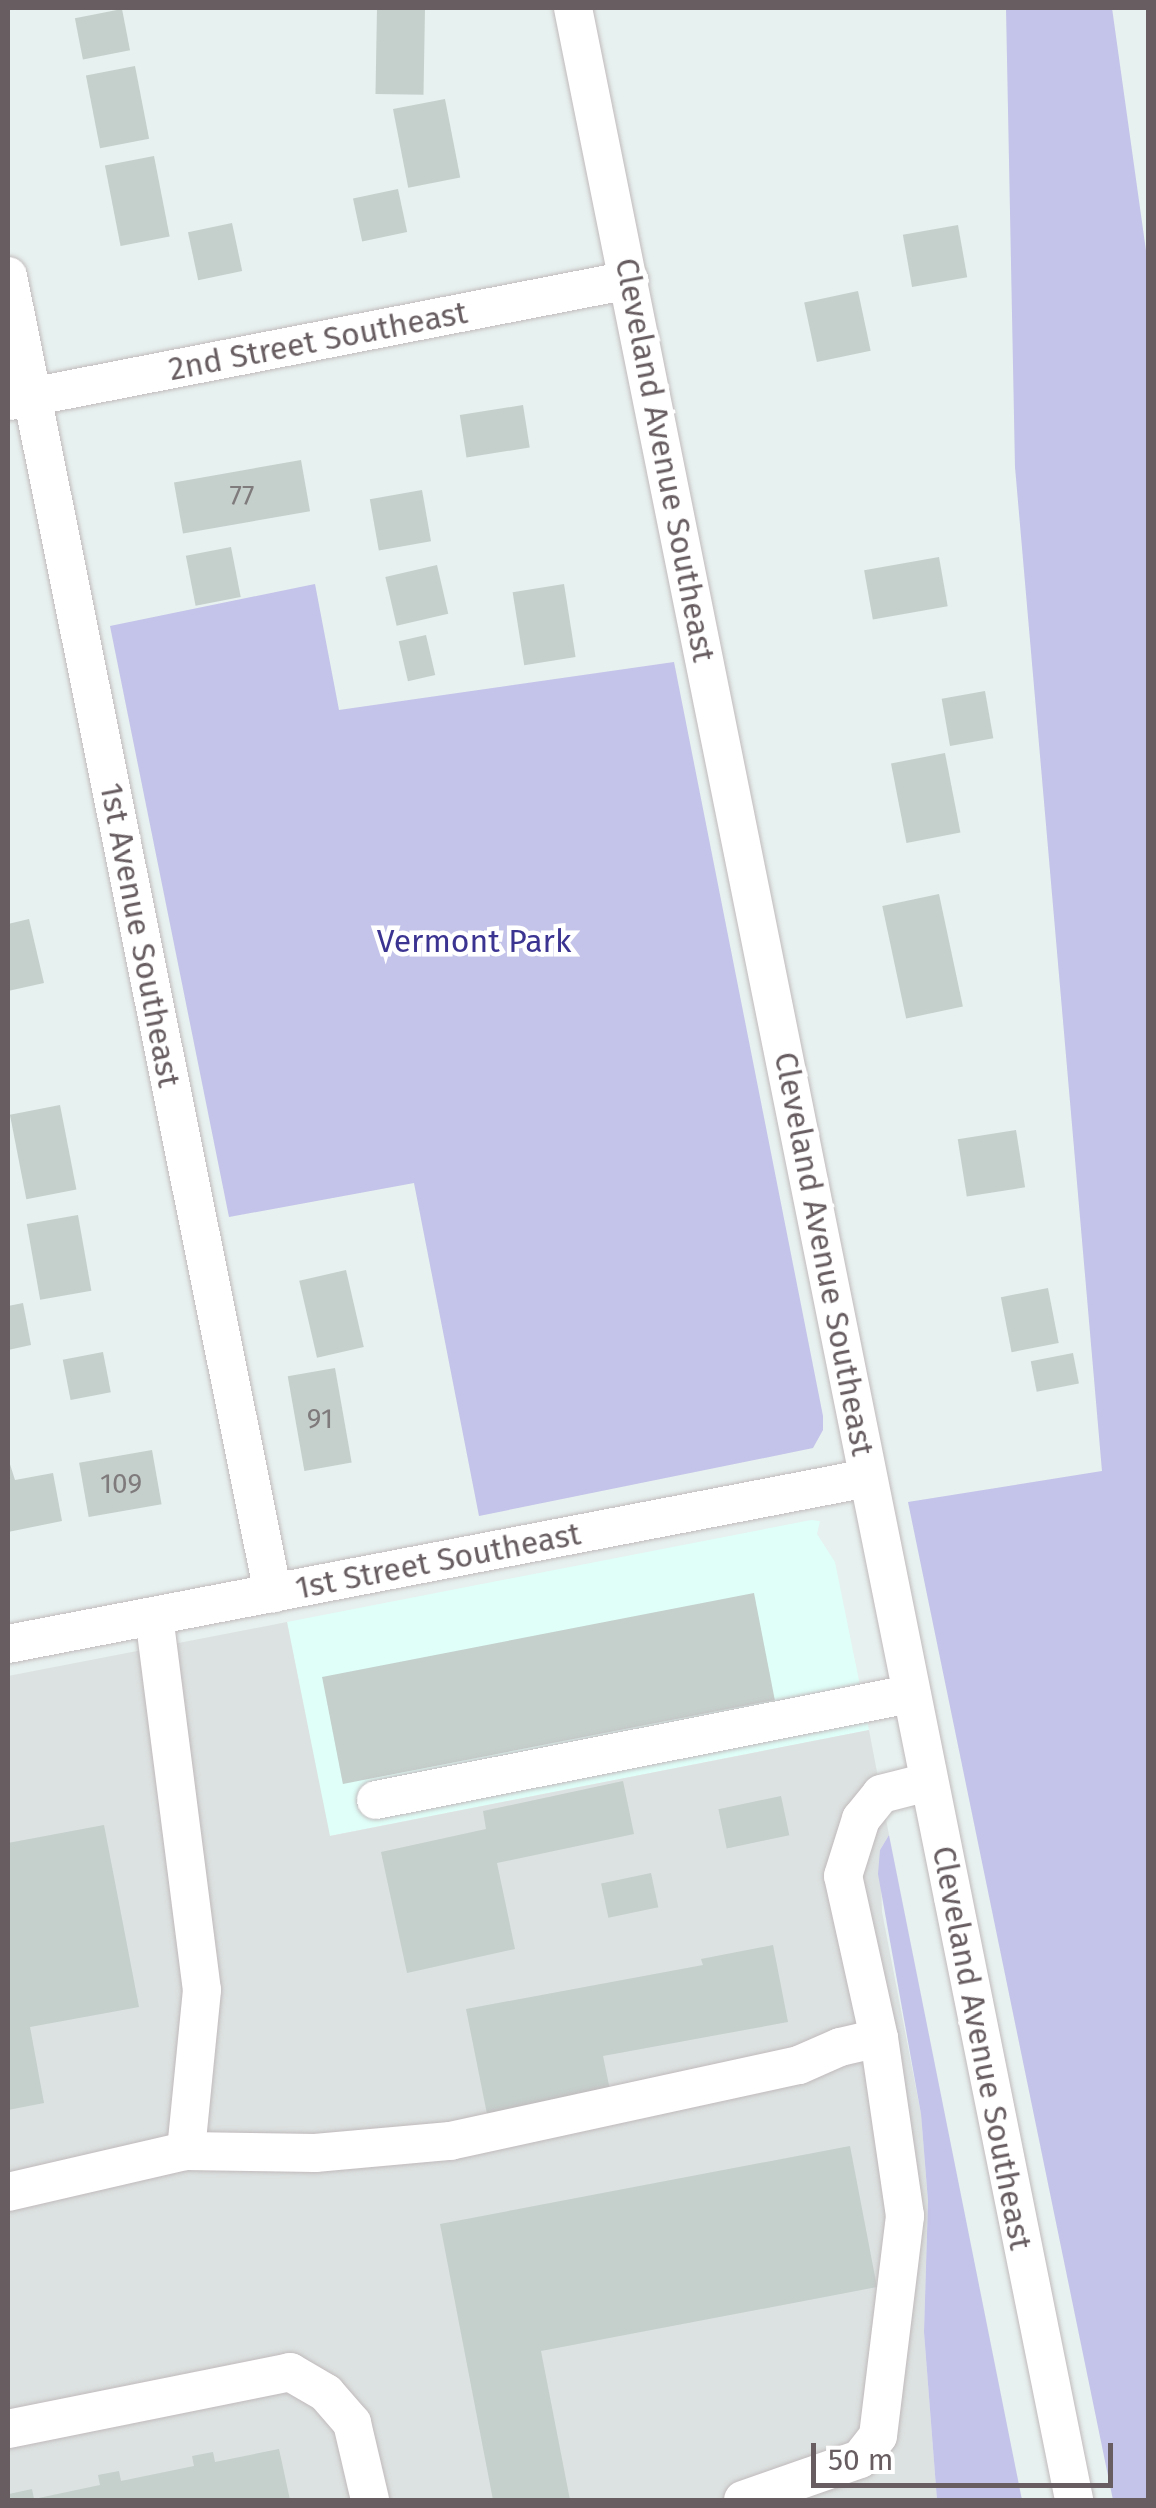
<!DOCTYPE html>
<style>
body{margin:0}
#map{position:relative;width:1156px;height:2508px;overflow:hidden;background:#e7f1ef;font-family:"Fira Sans",sans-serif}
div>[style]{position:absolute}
.commercial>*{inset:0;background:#dffff8}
.industrial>*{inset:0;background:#dce2e1}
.green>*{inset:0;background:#c4c3e9}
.building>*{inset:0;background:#c5cfcc;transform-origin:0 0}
.roads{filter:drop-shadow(0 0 2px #c1babc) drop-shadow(0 0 2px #c1babc)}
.minor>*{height:38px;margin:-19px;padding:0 19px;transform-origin:19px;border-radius:19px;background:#fff}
span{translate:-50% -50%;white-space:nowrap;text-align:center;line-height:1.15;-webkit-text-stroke:9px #fff;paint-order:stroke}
.number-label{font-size:28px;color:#7f7a7c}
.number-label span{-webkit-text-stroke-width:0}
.street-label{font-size:32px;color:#685e62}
.park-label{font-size:32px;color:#3c3491}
.frame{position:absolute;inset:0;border:10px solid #685e62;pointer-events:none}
.scale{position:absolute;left:811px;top:2443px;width:302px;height:45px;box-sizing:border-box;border:5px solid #685e62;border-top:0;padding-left:12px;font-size:30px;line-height:35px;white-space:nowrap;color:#685e62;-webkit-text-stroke:8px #fff;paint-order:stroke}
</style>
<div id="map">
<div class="commercial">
<div style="clip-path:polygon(811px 1520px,820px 1521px,817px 1534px,835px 1562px,869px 1730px,329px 1836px,287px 1622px)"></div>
</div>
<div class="industrial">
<div style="clip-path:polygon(287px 1622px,330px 1836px,869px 1730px,889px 1835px,880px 1850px,882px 1912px,921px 2114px,928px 2201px,924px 2332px,937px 2500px,8px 2500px,8px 1676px)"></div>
</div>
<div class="green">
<div style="clip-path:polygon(1006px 8px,1112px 8px,1148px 265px,1148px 2500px,1113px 2500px,908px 1502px,1102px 1471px,1015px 467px)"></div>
<div style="clip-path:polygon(315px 584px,339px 710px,674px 662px,823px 1416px,823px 1430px,813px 1448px,479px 1516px,414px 1183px,229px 1217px,110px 626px)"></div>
<div style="clip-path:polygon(889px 1835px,1022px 2500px,937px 2500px,924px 2332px,928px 2201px,921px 2114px,878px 1874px,880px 1850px)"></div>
</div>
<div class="building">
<div style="left:377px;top:8px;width:48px;height:86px;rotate:1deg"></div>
<div style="left:122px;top:9px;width:42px;height:48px;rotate:79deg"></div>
<div style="left:135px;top:66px;width:74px;height:50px;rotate:79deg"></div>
<div style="left:445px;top:99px;width:80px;height:53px;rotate:79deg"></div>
<div style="left:154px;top:156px;width:82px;height:50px;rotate:79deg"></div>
<div style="left:398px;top:189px;width:44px;height:46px;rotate:78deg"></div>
<div style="left:232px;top:223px;width:49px;height:45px;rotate:78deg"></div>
<div style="left:958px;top:225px;width:53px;height:56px;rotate:80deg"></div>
<div style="left:858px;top:291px;width:61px;height:55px;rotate:78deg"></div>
<div style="left:523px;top:405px;width:43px;height:64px;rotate:81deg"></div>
<div style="left:301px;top:460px;width:52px;height:129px;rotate:80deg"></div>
<div style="left:422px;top:490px;width:52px;height:53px;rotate:80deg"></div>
<div style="left:231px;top:547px;width:51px;height:46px;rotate:79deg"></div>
<div style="left:939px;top:557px;width:50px;height:76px;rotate:80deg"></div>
<div style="left:437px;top:565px;width:50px;height:53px;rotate:77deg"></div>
<div style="left:564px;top:584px;width:74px;height:52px;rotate:81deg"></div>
<div style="left:426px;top:635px;width:41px;height:28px;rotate:77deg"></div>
<div style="left:985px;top:691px;width:48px;height:44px;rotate:80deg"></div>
<div style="left:945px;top:753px;width:81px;height:55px;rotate:79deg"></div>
<div style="left:939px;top:894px;width:115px;height:58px;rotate:78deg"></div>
<div style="clip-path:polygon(29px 919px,44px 983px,8px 991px,8px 924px)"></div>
<div style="left:60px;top:1105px;width:86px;height:51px;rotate:79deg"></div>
<div style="left:1016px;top:1130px;width:58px;height:59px;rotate:81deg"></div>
<div style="left:78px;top:1215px;width:77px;height:52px;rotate:80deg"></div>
<div style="left:346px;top:1270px;width:79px;height:48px;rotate:77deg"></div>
<div style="left:1048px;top:1288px;width:56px;height:48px;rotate:79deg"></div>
<div style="clip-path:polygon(23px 1303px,31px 1345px,8px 1350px,8px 1306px)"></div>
<div style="left:103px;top:1352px;width:41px;height:41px;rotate:79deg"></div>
<div style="left:1073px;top:1353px;width:31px;height:43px;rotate:79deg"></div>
<div style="left:335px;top:1368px;width:96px;height:48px;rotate:80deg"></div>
<div style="left:152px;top:1450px;width:55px;height:74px;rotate:80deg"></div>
<div style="clip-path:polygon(8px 1458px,15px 1480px,53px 1473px,62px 1521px,8px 1532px)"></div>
<div style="left:754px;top:1593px;width:109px;height:440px;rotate:79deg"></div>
<div style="clip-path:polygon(623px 1781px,634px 1834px,497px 1863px,515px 1949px,407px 1973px,381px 1852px,486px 1829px,483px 1811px)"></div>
<div style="left:781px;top:1796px;width:40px;height:64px;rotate:78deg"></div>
<div style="clip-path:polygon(104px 1825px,139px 2007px,30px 2027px,44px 2103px,8px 2110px,8px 1843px)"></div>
<div style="left:651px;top:1873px;width:35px;height:51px;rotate:78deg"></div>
<div style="clip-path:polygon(773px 1945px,788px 2022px,603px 2056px,610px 2090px,487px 2114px,466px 2009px,703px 1965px,701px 1959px)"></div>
<div style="clip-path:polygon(850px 2146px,877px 2287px,541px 2351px,570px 2500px,493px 2500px,440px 2224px)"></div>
<div style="clip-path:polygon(279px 2449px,290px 2500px,11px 2500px,9px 2494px,32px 2489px,34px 2499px,100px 2485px,98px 2475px,119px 2471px,121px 2481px,194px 2466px,192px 2456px,213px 2452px,215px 2462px)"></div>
</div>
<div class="roads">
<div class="minor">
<div style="left:573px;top:8px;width:2542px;rotate:78.63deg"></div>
<div style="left:8px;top:276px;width:1344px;rotate:78.63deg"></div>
<div style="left:10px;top:401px;width:631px;rotate:-11.06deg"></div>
<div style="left:154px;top:1616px;width:377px;rotate:82.7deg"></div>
<div style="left:202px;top:1990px;width:162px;rotate:95.7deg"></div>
<div style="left:8px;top:1644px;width:876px;rotate:-10.93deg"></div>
<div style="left:376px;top:1800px;width:544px;rotate:-11.23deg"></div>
<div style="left:8px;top:2192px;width:183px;rotate:-13deg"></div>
<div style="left:186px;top:2151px;width:129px;rotate:0.9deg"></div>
<div style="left:315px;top:2153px;width:136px;rotate:-5.1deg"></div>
<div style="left:450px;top:2141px;width:357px;rotate:-12.3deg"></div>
<div style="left:799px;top:2065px;width:45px;rotate:-23.7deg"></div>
<div style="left:840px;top:2047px;width:40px;rotate:-13deg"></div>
<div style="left:879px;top:2038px;width:166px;rotate:-102.5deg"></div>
<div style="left:843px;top:1876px;width:60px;rotate:-72.5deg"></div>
<div style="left:861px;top:1819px;width:32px;rotate:-51deg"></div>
<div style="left:881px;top:1794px;width:49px;rotate:-14.3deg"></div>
<div style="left:8px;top:2429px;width:288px;rotate:-11.4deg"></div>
<div style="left:290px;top:2372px;width:42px;rotate:30.3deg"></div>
<div style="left:326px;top:2393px;width:40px;rotate:49deg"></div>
<div style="left:352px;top:2423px;width:79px;rotate:76.8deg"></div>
<div style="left:743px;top:2500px;width:124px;rotate:-19.3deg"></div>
<div style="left:860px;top:2459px;width:29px;rotate:-52deg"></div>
<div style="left:878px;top:2436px;width:222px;rotate:-83deg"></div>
<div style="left:905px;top:2216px;width:180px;rotate:-98.3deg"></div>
</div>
</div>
<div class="number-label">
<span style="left:242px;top:496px">77</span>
<span style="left:320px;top:1419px">91</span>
<span style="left:121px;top:1484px">109</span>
</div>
<div class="street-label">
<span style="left:318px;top:341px;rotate:-11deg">2nd Street Southeast</span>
<span style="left:665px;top:460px;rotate:79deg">Cleveland Avenue Southeast</span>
<span style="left:140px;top:935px;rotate:79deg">1st Avenue Southeast</span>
<span style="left:824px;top:1254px;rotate:79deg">Cleveland Avenue Southeast</span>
<span style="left:438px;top:1561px;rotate:-11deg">1st Street Southeast</span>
<span style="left:982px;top:2048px;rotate:79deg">Cleveland Avenue Southeast</span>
</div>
<div class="park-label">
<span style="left:474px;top:941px">Vermont Park</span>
</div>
<div class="frame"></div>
<div class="scale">50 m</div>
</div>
